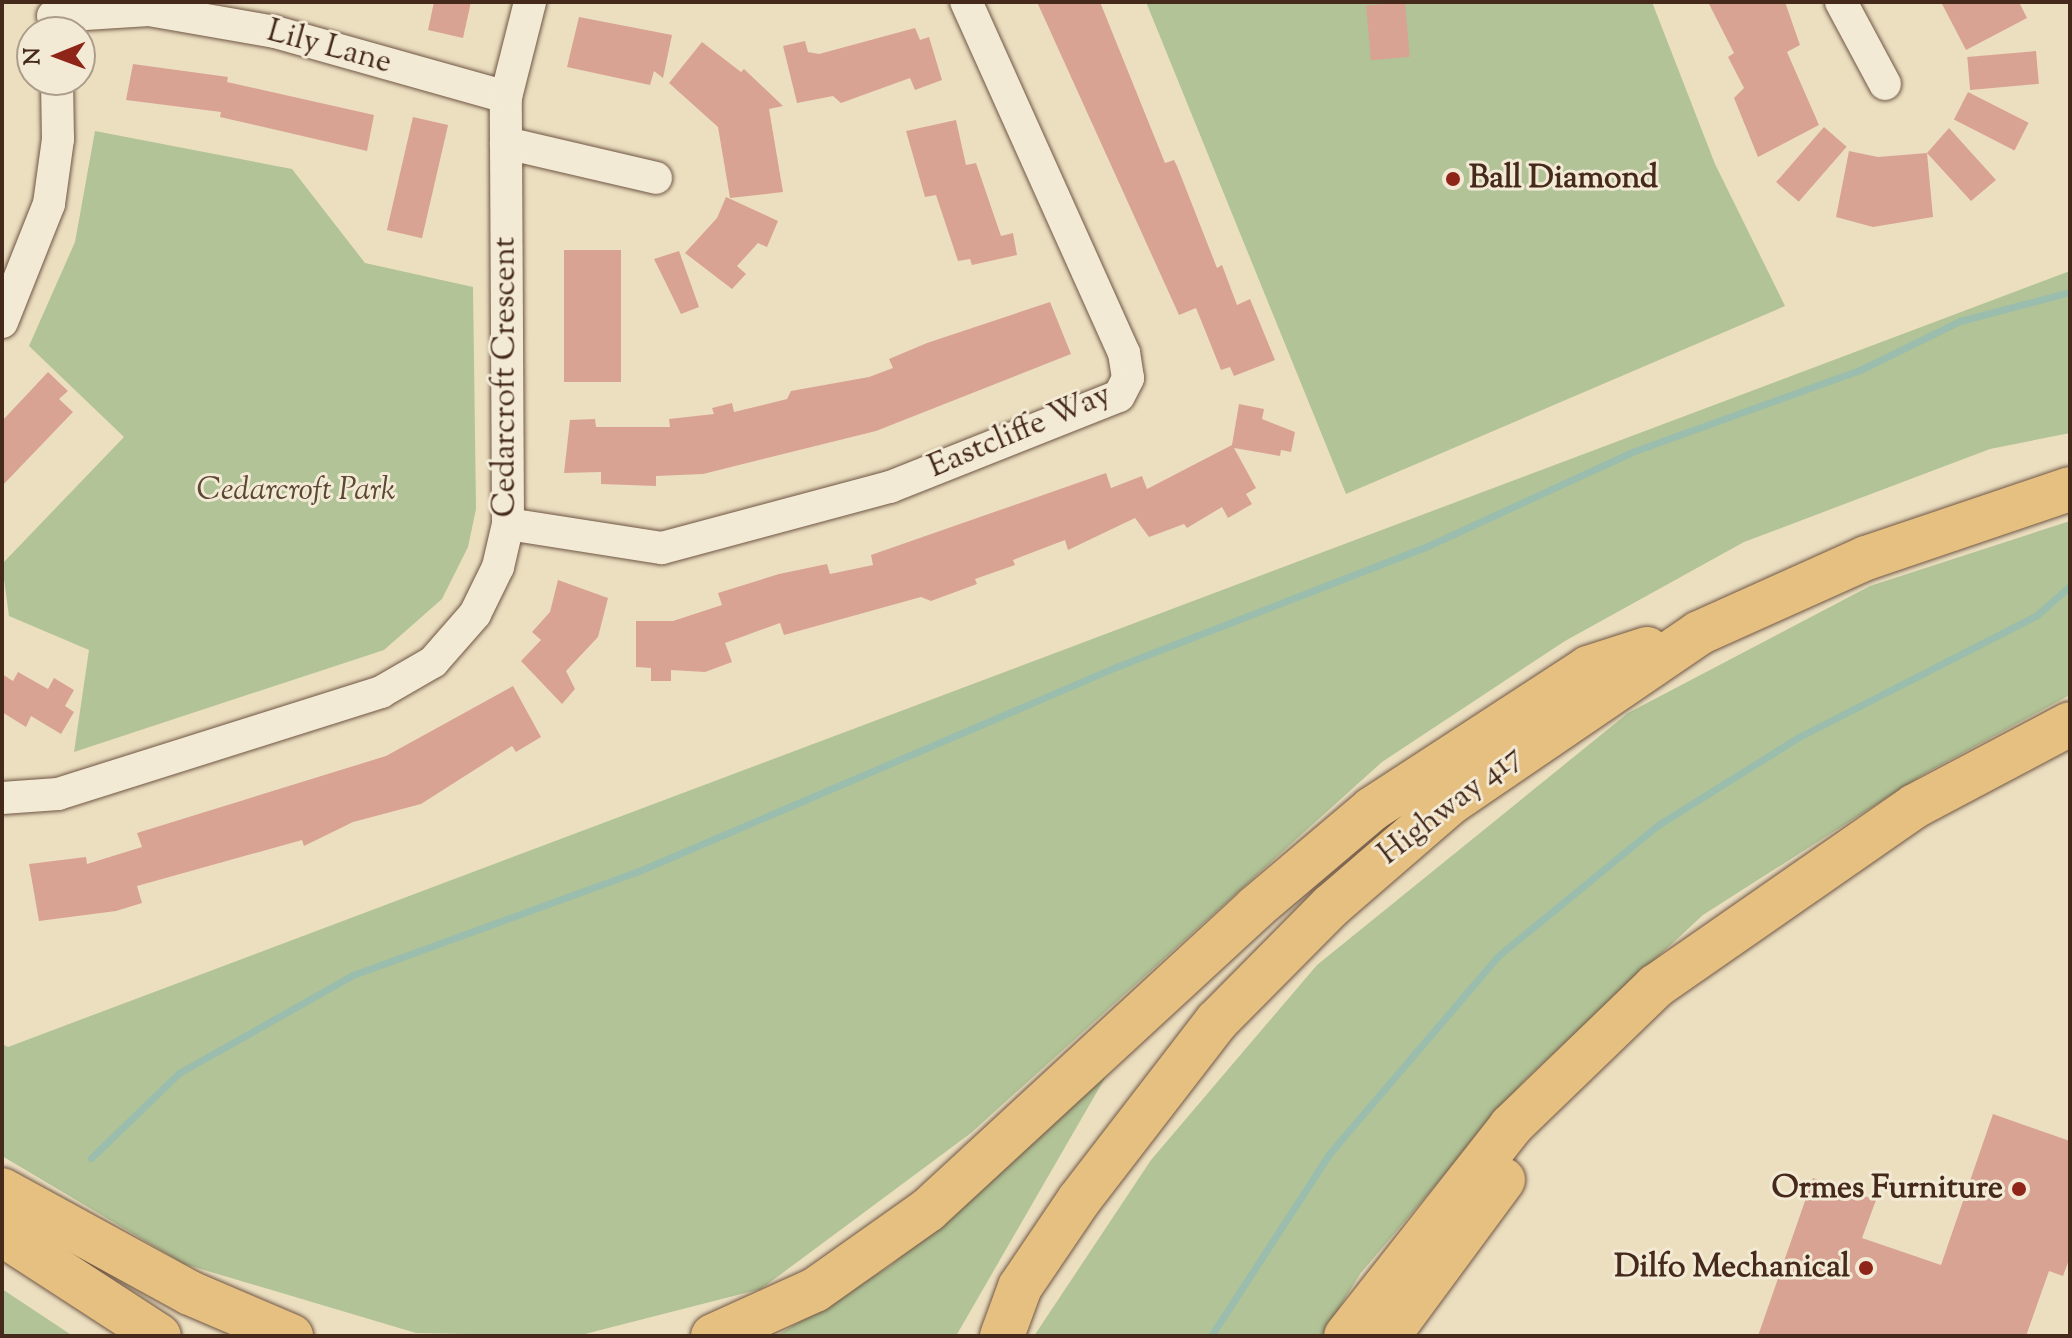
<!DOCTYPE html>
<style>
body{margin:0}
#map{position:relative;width:2072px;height:1338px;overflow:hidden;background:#ecdfc0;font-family:"Sorts Mill Goudy",serif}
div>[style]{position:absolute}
.green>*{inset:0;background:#b1c397}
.stream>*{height:7px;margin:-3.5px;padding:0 3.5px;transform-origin:3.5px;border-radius:3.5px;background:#9abdad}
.building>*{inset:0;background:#d9a393;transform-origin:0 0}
.roads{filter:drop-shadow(0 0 2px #6f5644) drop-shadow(0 0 2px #6f5644)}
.minor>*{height:32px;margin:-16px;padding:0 16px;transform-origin:16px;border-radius:16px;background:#f3ead6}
.highway>*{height:44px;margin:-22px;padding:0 22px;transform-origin:22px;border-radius:22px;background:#e6c080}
.dots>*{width:22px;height:22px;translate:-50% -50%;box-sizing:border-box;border:4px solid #f3ead6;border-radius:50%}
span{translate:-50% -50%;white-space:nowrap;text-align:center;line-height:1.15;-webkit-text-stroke:6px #f3ead6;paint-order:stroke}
.street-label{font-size:32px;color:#45291a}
.poi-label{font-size:32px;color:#45291a;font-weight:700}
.left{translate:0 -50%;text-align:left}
.right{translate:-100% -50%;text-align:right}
.park-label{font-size:32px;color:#5b4833;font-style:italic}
.frame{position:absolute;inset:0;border:4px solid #45291a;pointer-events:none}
.north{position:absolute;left:16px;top:16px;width:80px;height:80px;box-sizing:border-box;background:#f3ead6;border:2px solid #ad9d8b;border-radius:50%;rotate:269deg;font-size:22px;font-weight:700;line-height:32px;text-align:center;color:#45291a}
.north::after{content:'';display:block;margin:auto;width:28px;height:36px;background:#8f2418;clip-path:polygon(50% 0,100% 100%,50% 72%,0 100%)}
</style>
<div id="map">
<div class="green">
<div style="clip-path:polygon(1146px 2px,1652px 2px,1715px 164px,1785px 306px,1346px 494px)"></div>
<div style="clip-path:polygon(95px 131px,292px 169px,365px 263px,473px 287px,476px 509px,468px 547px,442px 599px,384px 650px,74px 752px,89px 650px,9px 616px,2px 564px,124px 437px,29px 346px,75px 242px)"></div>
<div style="clip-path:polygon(2070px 271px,2070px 433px,1990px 449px,1744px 542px,1565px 641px,1382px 762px,971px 1133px,761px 1289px,577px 1336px,416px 1333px,184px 1264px,2px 1156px,2px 1044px,8px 1047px)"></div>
<div style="clip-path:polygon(2070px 521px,2070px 695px,1924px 774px,1703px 915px,1525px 1080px,1360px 1274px,1322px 1336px,1034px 1336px,1151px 1160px,1317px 965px,1628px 713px,1870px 586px)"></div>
<div style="clip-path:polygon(1109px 1071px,956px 1336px,776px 1336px,890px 1266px)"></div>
<div style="clip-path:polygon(2px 1289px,73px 1336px,2px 1336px)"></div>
</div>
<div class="stream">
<div style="left:91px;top:1158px;width:122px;rotate:-44deg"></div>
<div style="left:179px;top:1073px;width:200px;rotate:-29.4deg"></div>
<div style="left:353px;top:975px;width:304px;rotate:-20deg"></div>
<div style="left:639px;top:871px;width:519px;rotate:-23.16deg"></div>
<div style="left:1116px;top:667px;width:337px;rotate:-21.2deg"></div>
<div style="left:1430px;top:545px;width:222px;rotate:-24.7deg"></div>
<div style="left:1632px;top:452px;width:242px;rotate:-19.8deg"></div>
<div style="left:1860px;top:370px;width:111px;rotate:-26.1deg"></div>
<div style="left:1960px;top:321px;width:114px;rotate:-14.8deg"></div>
<div style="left:1211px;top:1336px;width:217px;rotate:-57deg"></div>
<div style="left:1329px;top:1154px;width:260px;rotate:-49.5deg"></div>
<div style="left:1498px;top:956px;width:207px;rotate:-39.3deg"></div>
<div style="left:1658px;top:825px;width:164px;rotate:-32deg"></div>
<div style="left:1797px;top:738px;width:270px;rotate:-27.1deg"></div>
<div style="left:2037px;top:615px;width:44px;rotate:-41.3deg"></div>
</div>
<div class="building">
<div style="clip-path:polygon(434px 2px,471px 2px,463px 38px,428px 30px)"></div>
<div style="clip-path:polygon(1037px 2px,1100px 2px,1165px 163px,1174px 160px,1177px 166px,1217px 268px,1222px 265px,1237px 305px,1250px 299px,1275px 360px,1234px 376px,1230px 367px,1221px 370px,1196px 308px,1179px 315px)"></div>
<div style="left:1405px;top:2px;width:55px;height:39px;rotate:85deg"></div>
<div style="clip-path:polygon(1708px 2px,1785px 2px,1800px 45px,1787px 52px,1819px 125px,1758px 157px,1734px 98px,1744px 88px,1728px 57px,1734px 53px)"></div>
<div style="clip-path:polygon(1941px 2px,2019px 2px,2027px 18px,1966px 50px)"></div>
<div style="clip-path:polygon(579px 17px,672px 35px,663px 78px,654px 71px,650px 85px,567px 67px)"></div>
<div style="clip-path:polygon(915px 28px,920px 40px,929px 37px,942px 80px,915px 90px,910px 78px,841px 103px,833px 96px,797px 103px,783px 46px,805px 41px,808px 52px,819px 54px)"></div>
<div style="clip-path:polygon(702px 42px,741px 72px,744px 69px,783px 106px,769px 109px,783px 192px,730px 198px,718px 127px,669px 83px)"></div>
<div style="left:2036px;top:51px;width:33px;height:69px;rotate:85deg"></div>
<div style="clip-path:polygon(133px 64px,228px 77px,227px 82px,374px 115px,367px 151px,220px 117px,221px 112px,126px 100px)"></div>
<div style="left:1968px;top:92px;width:68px;height:31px;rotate:27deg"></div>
<div style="left:413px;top:117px;width:36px;height:116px;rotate:13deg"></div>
<div style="clip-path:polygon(956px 120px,966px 165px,976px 163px,1001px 236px,1013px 233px,1017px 255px,972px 265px,970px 259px,958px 261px,936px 195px,925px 197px,906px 131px)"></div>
<div style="left:1824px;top:127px;width:30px;height:73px;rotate:41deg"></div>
<div style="clip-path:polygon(1949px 128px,1996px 180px,1971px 201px,1927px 153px,1933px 217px,1873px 227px,1836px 217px,1849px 151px,1878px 157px,1927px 153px)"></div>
<div style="clip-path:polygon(726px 197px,778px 221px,767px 247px,758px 243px,737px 266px,746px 274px,732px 289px,685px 253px,717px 218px)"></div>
<div style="left:564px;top:250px;width:57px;height:132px"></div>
<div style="clip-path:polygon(679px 251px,699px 307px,681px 314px,654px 259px)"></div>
<div style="clip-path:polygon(1050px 302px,1071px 354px,876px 431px,703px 474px,656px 476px,656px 486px,601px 484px,601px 472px,564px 473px,570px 420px,595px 419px,596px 427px,670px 427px,669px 419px,714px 414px,712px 408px,732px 403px,734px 412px,787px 399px,791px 391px,869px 377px,893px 368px,889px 359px,927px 343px)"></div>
<div style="clip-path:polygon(48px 372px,68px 391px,59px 399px,73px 412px,2px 486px,2px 421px)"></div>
<div style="clip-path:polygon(1239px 404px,1264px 409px,1262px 419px,1295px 432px,1291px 452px,1281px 450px,1280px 456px,1234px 448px,1256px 488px,1246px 494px,1252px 504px,1228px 518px,1222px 507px,1187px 528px,1184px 524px,1149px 537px,1135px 518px,1068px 550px,1065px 540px,1013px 560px,1015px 565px,975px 579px,977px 584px,931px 601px,921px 597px,784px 635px,780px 623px,725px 643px,732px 662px,705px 672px,671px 670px,671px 681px,651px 681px,651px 668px,636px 667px,636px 621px,673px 621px,722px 605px,718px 593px,779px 574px,827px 564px,830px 574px,873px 565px,871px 555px,1106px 473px,1111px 488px,1142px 476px,1147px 489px,1232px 445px)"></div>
<div style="clip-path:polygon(558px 580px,608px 598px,598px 637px,566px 671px,575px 689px,562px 704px,521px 661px,541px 640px,532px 632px,550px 612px)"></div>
<div style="clip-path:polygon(18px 672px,48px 689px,54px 678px,74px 690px,65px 706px,74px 712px,61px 734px,31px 716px,26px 727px,2px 712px,2px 674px,13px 681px)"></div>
<div style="clip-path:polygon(513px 686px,541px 737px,516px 752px,512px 746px,421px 804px,353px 822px,304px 846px,302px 840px,137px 886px,142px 903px,116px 911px,39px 921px,29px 864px,86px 857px,87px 864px,142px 847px,137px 833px,386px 756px)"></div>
<div style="clip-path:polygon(1993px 1114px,2070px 1141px,2070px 1257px,2063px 1276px,2049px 1271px,2026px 1336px,1758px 1336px,1813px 1178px,1876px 1200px,1862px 1238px,1941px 1265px)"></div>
</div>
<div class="roads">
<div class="minor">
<div style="left:1841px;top:2px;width:93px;rotate:61.8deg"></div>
<div style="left:53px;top:16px;width:96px;rotate:-3.6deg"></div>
<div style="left:149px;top:10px;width:128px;rotate:9.9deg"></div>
<div style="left:275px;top:32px;width:240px;rotate:15.7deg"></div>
<div style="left:506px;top:143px;width:154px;rotate:13.1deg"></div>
<div style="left:2px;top:322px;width:127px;rotate:-68.3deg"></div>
<div style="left:49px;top:204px;width:66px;rotate:-82.1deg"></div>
<div style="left:58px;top:139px;width:59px;rotate:-91deg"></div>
<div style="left:508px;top:524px;width:156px;rotate:8.9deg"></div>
<div style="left:662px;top:548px;width:236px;rotate:-15deg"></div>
<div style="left:890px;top:487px;width:246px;rotate:-21.7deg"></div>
<div style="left:1119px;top:396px;width:20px;rotate:-63deg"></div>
<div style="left:1128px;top:378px;width:25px;rotate:-99deg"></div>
<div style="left:1124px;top:353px;width:385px;rotate:-114.2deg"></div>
<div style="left:2px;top:798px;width:56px;rotate:-4.1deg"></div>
<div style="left:58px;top:794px;width:339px;rotate:-17.5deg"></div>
<div style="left:381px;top:692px;width:60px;rotate:-30deg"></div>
<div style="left:433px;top:662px;width:64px;rotate:-48.8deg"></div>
<div style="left:475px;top:614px;width:52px;rotate:-63.9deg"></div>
<div style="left:498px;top:567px;width:44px;rotate:-76.9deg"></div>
<div style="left:508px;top:524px;width:427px;rotate:-90.3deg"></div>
<div style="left:506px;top:97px;width:98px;rotate:-75.8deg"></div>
</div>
<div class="highway">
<div style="left:2px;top:1190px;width:214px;rotate:28.7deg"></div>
<div style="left:190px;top:1293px;width:110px;rotate:23.1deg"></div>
<div style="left:2px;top:1234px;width:187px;rotate:33deg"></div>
<div style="left:713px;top:1336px;width:112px;rotate:-24.3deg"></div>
<div style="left:815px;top:1290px;width:138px;rotate:-35.3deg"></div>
<div style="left:928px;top:1210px;width:445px;rotate:-42.7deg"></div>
<div style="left:1255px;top:908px;width:153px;rotate:-40.2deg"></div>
<div style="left:1372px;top:809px;width:258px;rotate:-33.1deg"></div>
<div style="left:1588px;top:668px;width:62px;rotate:-17.9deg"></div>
<div style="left:1002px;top:1336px;width:52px;rotate:-69.8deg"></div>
<div style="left:1020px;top:1287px;width:105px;rotate:-55.9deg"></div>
<div style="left:1079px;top:1200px;width:226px;rotate:-52.4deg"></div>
<div style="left:1217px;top:1021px;width:162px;rotate:-45.3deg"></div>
<div style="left:1331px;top:906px;width:157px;rotate:-40.9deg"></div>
<div style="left:1450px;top:803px;width:301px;rotate:-34.3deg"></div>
<div style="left:1699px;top:633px;width:183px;rotate:-24.2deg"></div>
<div style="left:1866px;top:558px;width:215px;rotate:-18.7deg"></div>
<div style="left:1346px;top:1336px;width:267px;rotate:-51.8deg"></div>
<div style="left:1511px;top:1126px;width:202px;rotate:-44deg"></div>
<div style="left:1656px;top:986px;width:315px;rotate:-34.8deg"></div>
<div style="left:1915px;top:806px;width:175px;rotate:-27.9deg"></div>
<div style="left:1388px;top:1336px;width:194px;rotate:-53.6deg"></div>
</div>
</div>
<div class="dots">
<div style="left:1453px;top:179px;background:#8f2418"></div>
<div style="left:2019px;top:1189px;background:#8f2418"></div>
<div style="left:1866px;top:1268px;background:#8f2418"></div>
</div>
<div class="street-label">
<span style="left:329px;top:48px;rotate:15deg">Lily Lane</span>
<span style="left:506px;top:377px;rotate:-90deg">Cedarcroft Crescent</span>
<span style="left:1020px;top:432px;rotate:-23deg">Eastcliffe Way</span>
<span style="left:1451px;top:806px;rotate:-38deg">Highway 417</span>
</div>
<div class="poi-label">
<span class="left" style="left:1469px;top:179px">Ball Diamond</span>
<span class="right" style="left:2003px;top:1189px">Ormes Furniture</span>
<span class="right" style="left:1850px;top:1268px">Dilfo Mechanical</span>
</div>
<div class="park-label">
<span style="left:296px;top:491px">Cedarcroft Park</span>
</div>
<div class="frame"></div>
<div class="north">N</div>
</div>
